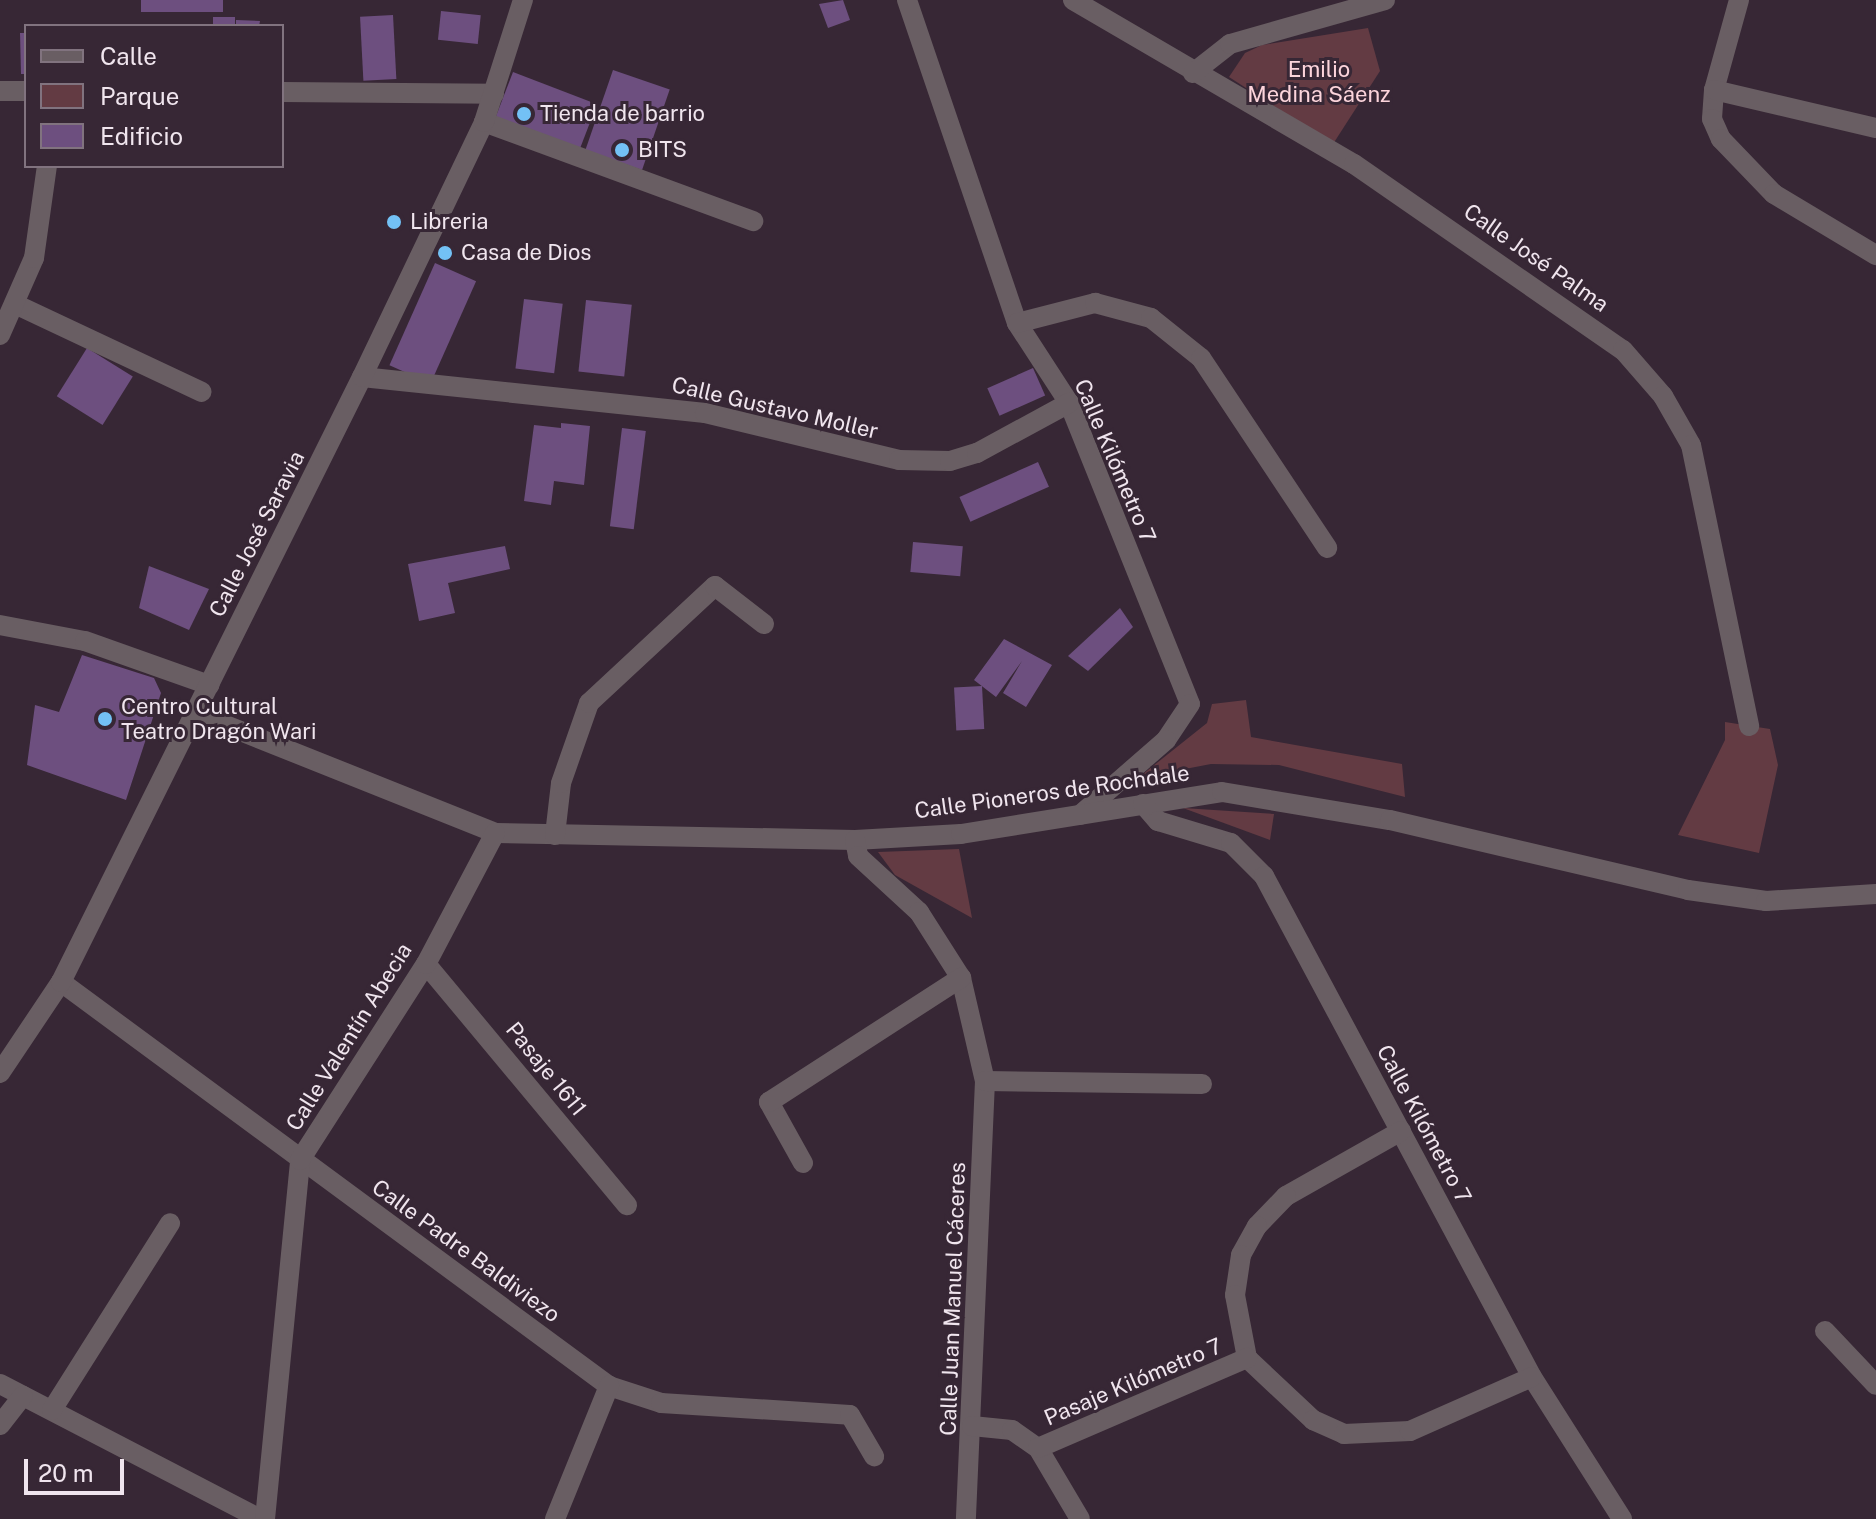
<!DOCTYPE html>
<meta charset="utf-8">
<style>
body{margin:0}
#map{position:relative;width:1876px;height:1519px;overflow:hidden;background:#372735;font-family:"Public Sans",sans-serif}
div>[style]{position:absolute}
.green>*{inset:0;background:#633b43}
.building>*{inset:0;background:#6d4f7f;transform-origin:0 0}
.minor>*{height:20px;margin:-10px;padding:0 10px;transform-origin:10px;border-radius:10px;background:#695e63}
.dots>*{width:22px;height:22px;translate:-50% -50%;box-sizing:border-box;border:4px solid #372735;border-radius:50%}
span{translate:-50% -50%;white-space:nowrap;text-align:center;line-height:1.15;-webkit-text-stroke:6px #372735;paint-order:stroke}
.park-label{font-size:22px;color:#fcd4db}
.poi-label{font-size:22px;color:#f0e5ee}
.left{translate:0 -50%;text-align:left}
.street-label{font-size:22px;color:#f0e5ee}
.legend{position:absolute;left:24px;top:24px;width:260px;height:144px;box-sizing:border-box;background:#372735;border:2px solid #81737f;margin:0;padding:10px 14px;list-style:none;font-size:24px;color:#f0e5ee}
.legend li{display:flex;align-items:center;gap:16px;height:40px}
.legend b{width:40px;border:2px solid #81737f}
.scale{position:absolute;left:24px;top:1459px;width:100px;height:36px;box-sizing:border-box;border:4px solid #f0e5ee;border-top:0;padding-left:10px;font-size:24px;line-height:28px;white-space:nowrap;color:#f0e5ee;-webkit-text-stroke:6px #372735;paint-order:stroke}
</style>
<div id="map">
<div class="green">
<div style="clip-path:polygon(1368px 28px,1380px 71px,1333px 144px,1229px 77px,1245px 53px,1262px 45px)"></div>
<div style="clip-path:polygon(1246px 700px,1251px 737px,1402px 764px,1405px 797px,1279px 765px,1211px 764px,1138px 778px,1207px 723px,1212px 704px)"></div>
<div style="clip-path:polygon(1725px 722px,1770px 729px,1778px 765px,1759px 853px,1678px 835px,1725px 740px)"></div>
<div style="clip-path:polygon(1183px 808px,1274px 814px,1270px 840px)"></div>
<div style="clip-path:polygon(959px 849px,972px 918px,895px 875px,878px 852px)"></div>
</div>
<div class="building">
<div style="left:141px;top:0;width:82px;height:12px"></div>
<div style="clip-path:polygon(843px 0,850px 20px,828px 28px,819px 4px)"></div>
<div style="left:441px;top:11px;width:40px;height:29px;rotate:6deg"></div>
<div style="left:393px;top:15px;width:64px;height:33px;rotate:87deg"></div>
<div style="left:213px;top:17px;width:22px;height:9px"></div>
<div style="clip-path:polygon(236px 20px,260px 21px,259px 26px,236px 26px)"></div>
<div style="clip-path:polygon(20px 33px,26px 33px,26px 74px,21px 74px)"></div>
<div style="left:613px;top:70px;width:60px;height:85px;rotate:19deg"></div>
<div style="left:513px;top:72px;width:90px;height:51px;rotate:21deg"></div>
<div style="left:435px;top:263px;width:45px;height:112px;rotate:24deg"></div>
<div style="left:524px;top:299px;width:39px;height:70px;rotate:7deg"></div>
<div style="left:586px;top:300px;width:46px;height:72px;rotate:6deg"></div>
<div style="left:87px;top:348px;width:54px;height:57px;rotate:32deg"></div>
<div style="left:1033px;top:368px;width:30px;height:50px;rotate:66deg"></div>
<div style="clip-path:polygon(561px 423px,590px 426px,584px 485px,554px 481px,551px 505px,524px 501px,534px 425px,561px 428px)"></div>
<div style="left:622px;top:428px;width:24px;height:99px;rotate:7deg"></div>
<div style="left:1038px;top:462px;width:27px;height:86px;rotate:66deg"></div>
<div style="left:913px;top:542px;width:50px;height:30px;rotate:5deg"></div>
<div style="clip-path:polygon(505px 546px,510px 569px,448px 583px,455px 613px,419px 621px,408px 564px)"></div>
<div style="clip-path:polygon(149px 566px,209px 589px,189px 630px,139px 608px)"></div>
<div style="clip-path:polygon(1120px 608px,1133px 627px,1088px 671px,1068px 656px)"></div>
<div style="clip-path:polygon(1004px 639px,1052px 665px,1026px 707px,1003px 693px,1022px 661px,996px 697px,974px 680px)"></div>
<div style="clip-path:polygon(82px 655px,154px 678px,161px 693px,126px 800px,27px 765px,35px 705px,59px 712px)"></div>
<div style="left:982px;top:686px;width:43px;height:28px;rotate:87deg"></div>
</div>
<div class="minor">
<div style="left:907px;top:0;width:341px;rotate:71.2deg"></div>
<div style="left:1017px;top:323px;width:95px;rotate:57deg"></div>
<div style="left:1069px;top:403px;width:324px;rotate:68.1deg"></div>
<div style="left:1190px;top:704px;width:43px;rotate:123.7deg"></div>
<div style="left:1166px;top:740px;width:114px;rotate:138.9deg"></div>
<div style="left:1073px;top:0;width:325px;rotate:30.3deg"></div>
<div style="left:1354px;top:164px;width:327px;rotate:34.7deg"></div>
<div style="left:1623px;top:350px;width:61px;rotate:49deg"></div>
<div style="left:1663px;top:396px;width:56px;rotate:60.3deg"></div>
<div style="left:1691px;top:445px;width:287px;rotate:78.3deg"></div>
<div style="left:1739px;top:0;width:93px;rotate:105.5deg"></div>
<div style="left:1714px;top:90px;width:29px;rotate:94deg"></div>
<div style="left:1712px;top:119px;width:22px;rotate:66deg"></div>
<div style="left:1721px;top:139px;width:76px;rotate:46.1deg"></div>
<div style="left:1774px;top:194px;width:119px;rotate:30.9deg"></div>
<div style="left:1193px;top:73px;width:47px;rotate:-38.1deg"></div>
<div style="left:1230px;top:44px;width:161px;rotate:-15.8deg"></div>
<div style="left:1714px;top:90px;width:166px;rotate:13.2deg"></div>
<div style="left:0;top:91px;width:26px"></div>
<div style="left:282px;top:92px;width:212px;rotate:0.5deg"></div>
<div style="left:484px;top:122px;width:287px;rotate:20.2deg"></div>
<div style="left:17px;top:305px;width:204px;rotate:25.2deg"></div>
<div style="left:1017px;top:323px;width:81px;rotate:-14.4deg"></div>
<div style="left:1095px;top:303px;width:58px;rotate:15deg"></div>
<div style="left:1151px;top:318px;width:64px;rotate:38.7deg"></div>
<div style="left:1201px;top:358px;width:228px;rotate:56.4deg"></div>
<div style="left:0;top:335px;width:84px;rotate:-66.2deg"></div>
<div style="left:34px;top:258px;width:93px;rotate:-82deg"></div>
<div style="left:362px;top:377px;width:345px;rotate:6deg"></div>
<div style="left:705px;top:413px;width:200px;rotate:13.6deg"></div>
<div style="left:899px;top:460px;width:51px;rotate:1.1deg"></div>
<div style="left:950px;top:461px;width:28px;rotate:-17deg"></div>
<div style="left:977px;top:453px;width:105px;rotate:-28.5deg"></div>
<div style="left:0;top:625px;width:86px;rotate:10.7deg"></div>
<div style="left:85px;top:641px;width:132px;rotate:19.5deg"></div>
<div style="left:198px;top:714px;width:320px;rotate:21.8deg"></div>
<div style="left:495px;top:833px;width:360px;rotate:1.1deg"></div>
<div style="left:855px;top:840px;width:106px;rotate:-3.2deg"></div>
<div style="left:961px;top:834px;width:264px;rotate:-9.1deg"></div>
<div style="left:1222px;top:792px;width:170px;rotate:9.5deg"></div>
<div style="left:1390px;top:820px;width:306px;rotate:13.2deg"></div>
<div style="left:1688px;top:890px;width:79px;rotate:8deg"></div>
<div style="left:1766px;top:901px;width:110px;rotate:-3.6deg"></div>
<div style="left:1143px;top:804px;width:23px;rotate:49deg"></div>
<div style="left:1158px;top:821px;width:76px;rotate:16.8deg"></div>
<div style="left:1231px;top:843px;width:47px;rotate:45deg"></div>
<div style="left:1264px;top:876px;width:568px;rotate:61.86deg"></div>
<div style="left:1532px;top:1377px;width:168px;rotate:57.6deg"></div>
<div style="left:555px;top:835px;width:52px;rotate:-83.4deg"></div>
<div style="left:561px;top:783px;width:85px;rotate:-70.7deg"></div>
<div style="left:589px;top:703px;width:172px;rotate:-42.9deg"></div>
<div style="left:715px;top:586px;width:62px;rotate:37.8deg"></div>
<div style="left:855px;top:840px;width:16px;rotate:79deg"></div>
<div style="left:858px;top:856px;width:83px;rotate:42.6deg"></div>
<div style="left:919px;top:912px;width:78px;rotate:57.5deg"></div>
<div style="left:961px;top:978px;width:106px;rotate:76.9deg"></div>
<div style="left:985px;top:1081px;width:438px;rotate:92.5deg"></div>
<div style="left:426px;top:964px;width:314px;rotate:50.2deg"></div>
<div style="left:61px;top:982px;width:681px;rotate:36.4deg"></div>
<div style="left:609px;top:1386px;width:55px;rotate:18.1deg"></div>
<div style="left:661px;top:1403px;width:189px;rotate:3.6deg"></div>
<div style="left:850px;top:1415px;width:48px;rotate:59.7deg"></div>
<div style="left:0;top:1073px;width:110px;rotate:-56.2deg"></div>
<div style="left:61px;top:982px;width:676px;rotate:-63.55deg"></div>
<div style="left:362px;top:377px;width:283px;rotate:-64.4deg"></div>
<div style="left:484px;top:122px;width:128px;rotate:-72.3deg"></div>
<div style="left:985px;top:1081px;width:217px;rotate:0.8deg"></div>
<div style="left:1401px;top:1131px;width:132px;rotate:150.5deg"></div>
<div style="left:1286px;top:1196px;width:42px;rotate:134deg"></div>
<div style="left:1257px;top:1226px;width:33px;rotate:119deg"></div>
<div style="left:1241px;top:1255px;width:40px;rotate:98.5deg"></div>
<div style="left:1235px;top:1295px;width:64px;rotate:79.2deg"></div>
<div style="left:1247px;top:1358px;width:91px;rotate:43.2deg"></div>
<div style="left:1313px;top:1420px;width:34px;rotate:24deg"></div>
<div style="left:1344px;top:1434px;width:66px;rotate:-2.6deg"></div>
<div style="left:1410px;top:1431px;width:133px;rotate:-23.9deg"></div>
<div style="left:803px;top:1163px;width:70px;rotate:-119.1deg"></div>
<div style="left:769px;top:1102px;width:229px;rotate:-32.9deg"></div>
<div style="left:1825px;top:1331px;width:74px;rotate:46.6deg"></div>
<div style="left:0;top:1384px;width:293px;rotate:27.4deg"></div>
<div style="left:52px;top:1410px;width:221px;rotate:-57.7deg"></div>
<div style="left:0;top:1425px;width:37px;rotate:-52deg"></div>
<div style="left:972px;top:1426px;width:40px;rotate:5.7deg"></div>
<div style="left:1012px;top:1430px;width:32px;rotate:35deg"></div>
<div style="left:1038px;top:1448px;width:82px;rotate:59.4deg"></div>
<div style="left:1038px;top:1448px;width:228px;rotate:-23.3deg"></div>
<div style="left:265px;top:1519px;width:361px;rotate:-84.4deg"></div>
<div style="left:300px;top:1160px;width:233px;rotate:-57.3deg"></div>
<div style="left:426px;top:964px;width:148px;rotate:-62.2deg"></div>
<div style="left:555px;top:1519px;width:144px;rotate:-67.9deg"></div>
</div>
<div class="dots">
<div style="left:524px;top:114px;background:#73c1f5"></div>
<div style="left:622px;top:150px;background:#73c1f5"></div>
<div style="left:394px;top:222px;background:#73c1f5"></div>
<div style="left:445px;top:253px;background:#73c1f5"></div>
<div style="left:105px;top:719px;background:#73c1f5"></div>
</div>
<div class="park-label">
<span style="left:1319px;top:82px">Emilio<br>Medina Sáenz</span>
</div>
<div class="poi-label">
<span class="left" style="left:540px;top:114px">Tienda de barrio</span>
<span class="left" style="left:638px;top:150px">BITS</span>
<span class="left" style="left:410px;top:222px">Libreria</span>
<span class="left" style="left:461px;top:253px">Casa de Dios</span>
<span class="left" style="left:121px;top:719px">Centro Cultural<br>Teatro Dragón Wari</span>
</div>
<div class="street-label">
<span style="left:1536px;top:258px;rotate:35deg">Calle José Palma</span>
<span style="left:775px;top:408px;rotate:13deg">Calle Gustavo Moller</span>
<span style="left:1115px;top:461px;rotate:67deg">Calle Kilómetro 7</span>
<span style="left:257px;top:534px;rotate:-63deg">Calle José Saravia</span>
<span style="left:1052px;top:792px;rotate:-8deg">Calle Pioneros de Rochdale</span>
<span style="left:349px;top:1037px;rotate:-58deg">Calle Valentín Abecia</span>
<span style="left:546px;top:1069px;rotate:51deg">Pasaje 1611</span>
<span style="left:1424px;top:1124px;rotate:62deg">Calle Kilómetro 7</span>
<span style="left:466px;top:1251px;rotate:36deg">Calle Padre Baldiviezo</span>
<span style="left:953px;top:1299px;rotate:-88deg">Calle Juan Manuel Cáceres</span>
<span style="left:1133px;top:1382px;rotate:-23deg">Pasaje Kilómetro 7</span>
</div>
<ul class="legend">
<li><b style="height:10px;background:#695e63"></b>Calle</li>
<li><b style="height:22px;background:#633b43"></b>Parque</li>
<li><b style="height:22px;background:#6d4f7f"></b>Edificio</li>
</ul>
<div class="scale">20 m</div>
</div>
